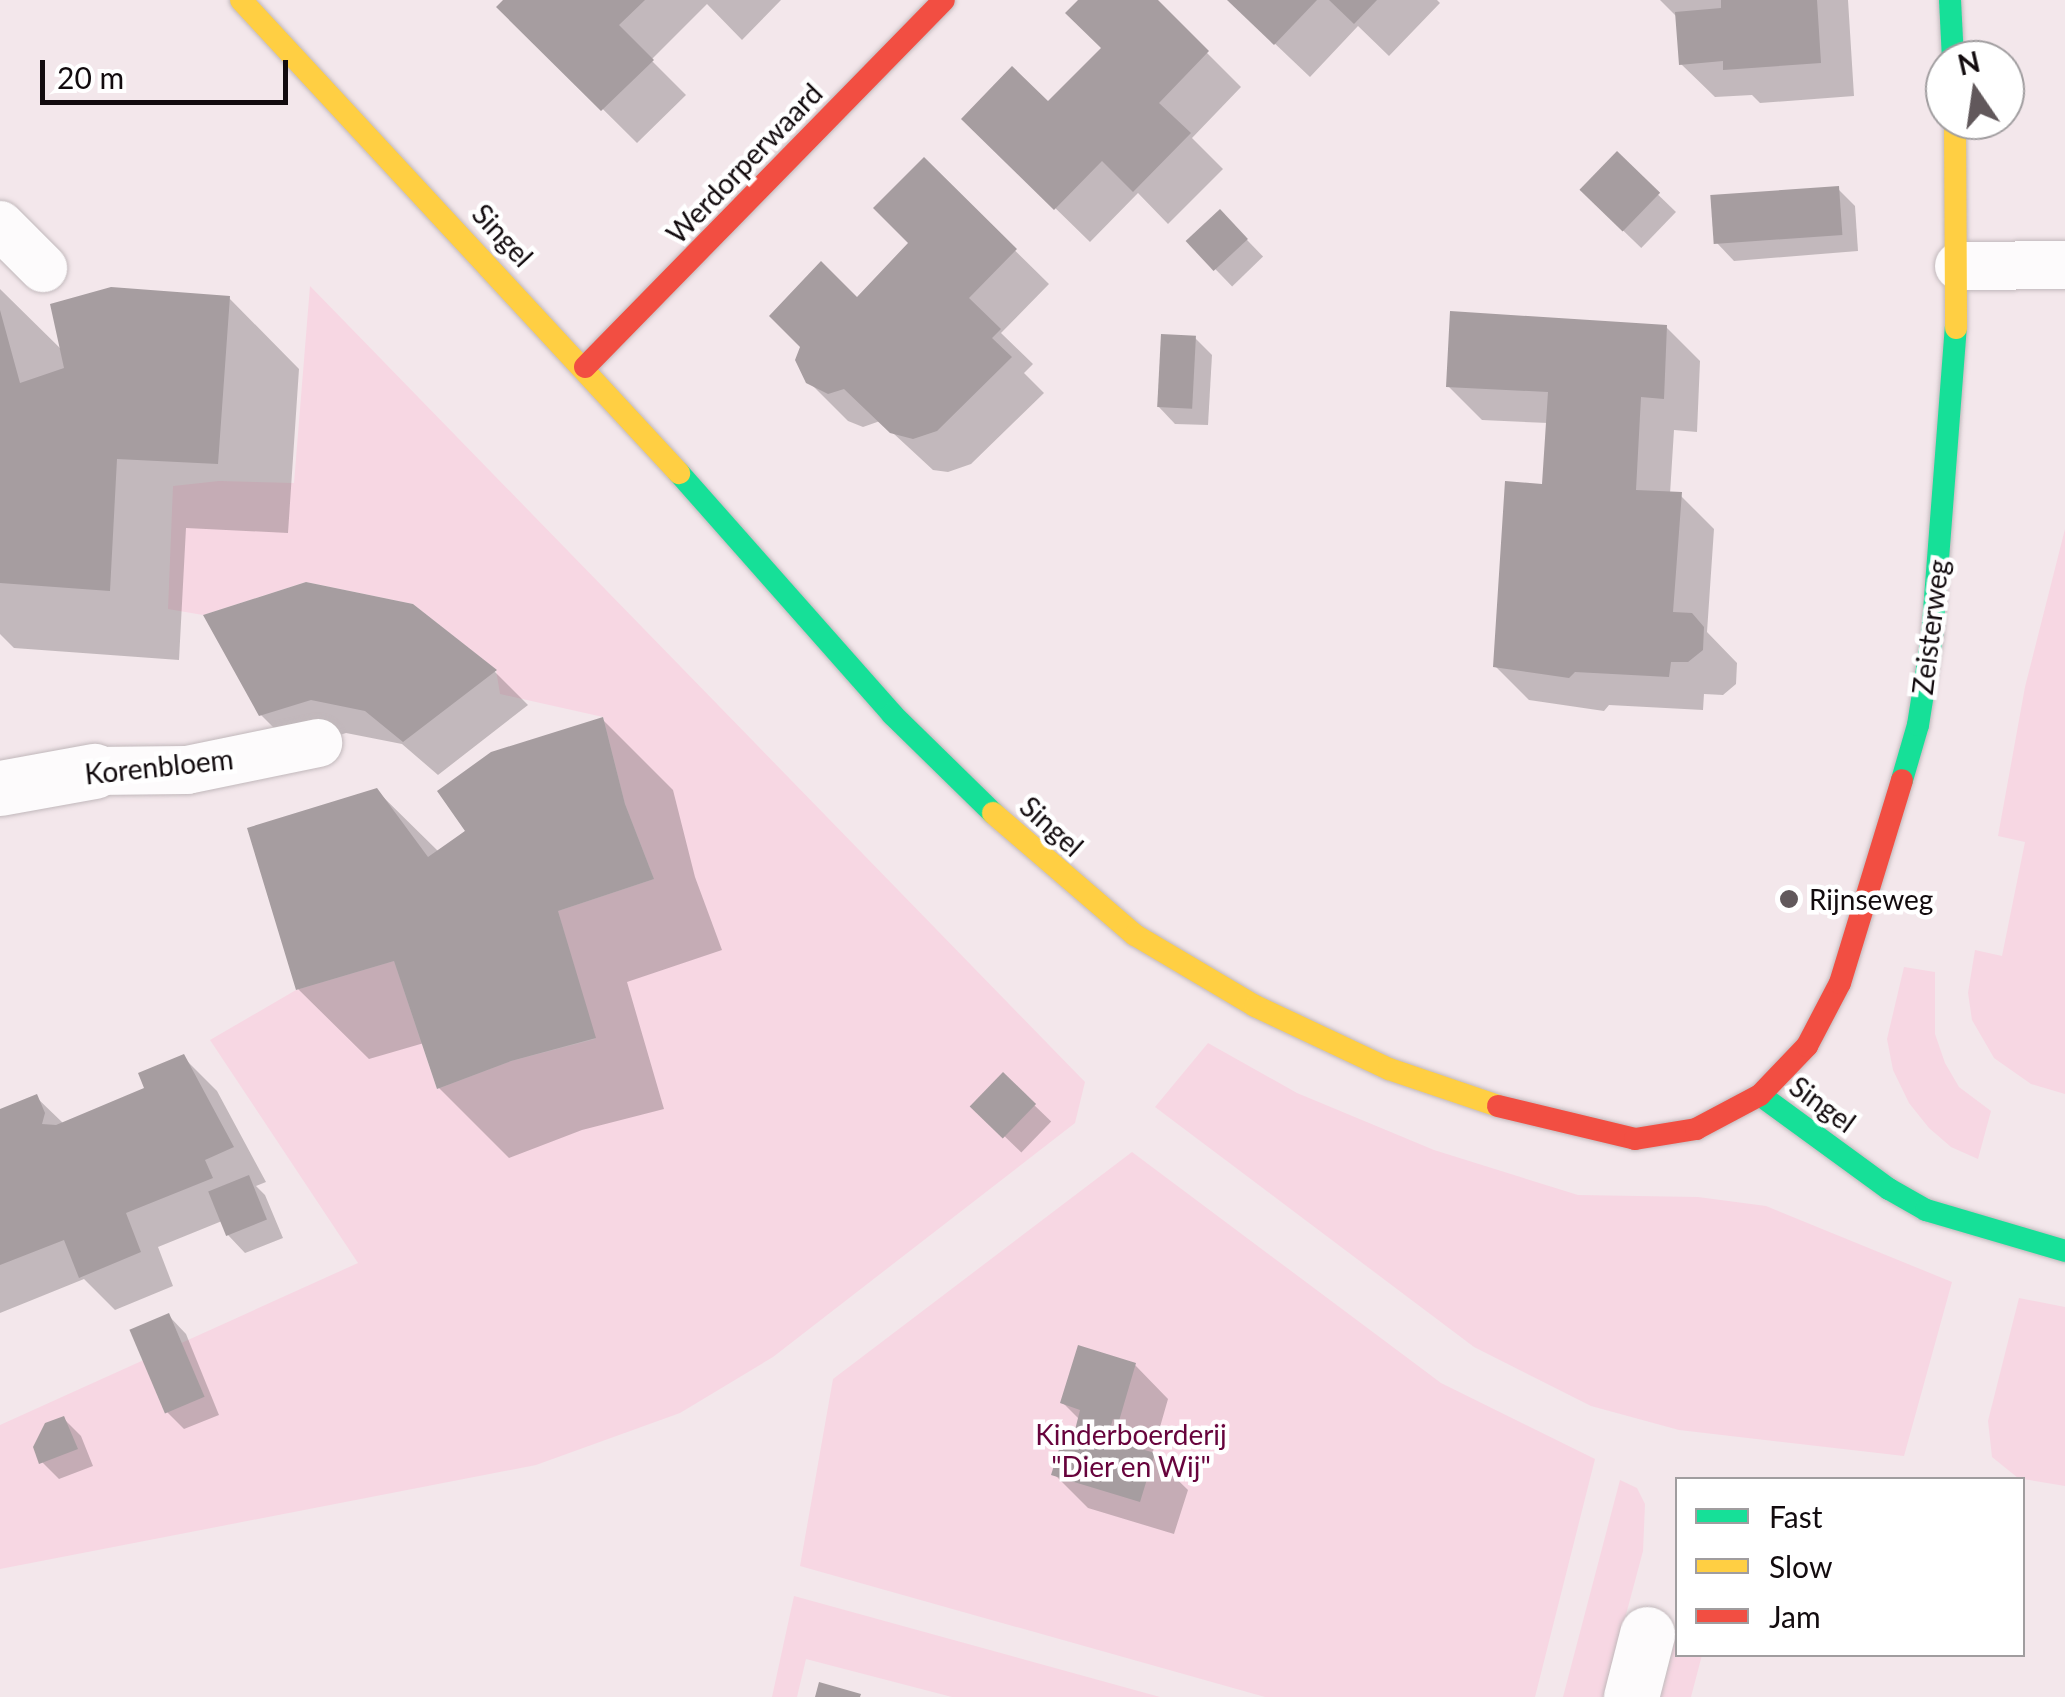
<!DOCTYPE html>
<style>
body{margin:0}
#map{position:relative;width:2065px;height:1697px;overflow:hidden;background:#f3e7eb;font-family:Lato,sans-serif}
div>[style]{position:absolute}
.green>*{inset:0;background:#f7d7e3}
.shadow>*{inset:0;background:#0003;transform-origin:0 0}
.building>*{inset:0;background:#a69da0;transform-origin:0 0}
.roads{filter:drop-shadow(0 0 2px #c1b8bb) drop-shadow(0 0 2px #c1b8bb)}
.lane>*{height:48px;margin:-24px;padding:0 24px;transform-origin:24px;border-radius:24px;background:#fdfbfc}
.street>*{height:55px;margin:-27.5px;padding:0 27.5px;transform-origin:27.5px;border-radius:27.5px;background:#fdfbfc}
.fast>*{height:22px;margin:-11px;padding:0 11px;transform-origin:11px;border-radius:11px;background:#16e098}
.slow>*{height:22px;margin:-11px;padding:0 11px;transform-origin:11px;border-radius:11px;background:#ffcf43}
.jam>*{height:22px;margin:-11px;padding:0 11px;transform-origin:11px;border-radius:11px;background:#f24e42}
.dots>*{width:28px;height:28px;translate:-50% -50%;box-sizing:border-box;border:5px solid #fff;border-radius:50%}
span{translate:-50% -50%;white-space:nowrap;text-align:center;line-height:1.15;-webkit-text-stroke:9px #fff;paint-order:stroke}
.street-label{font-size:28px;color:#120b0e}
.poi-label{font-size:28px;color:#120b0e}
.left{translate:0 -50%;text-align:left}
.park-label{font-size:28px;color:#67033c}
.legend{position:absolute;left:1675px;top:1477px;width:350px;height:180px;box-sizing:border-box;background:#fff;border:2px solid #a09d9f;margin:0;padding:12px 18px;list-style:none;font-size:30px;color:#120b0e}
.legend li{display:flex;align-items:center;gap:20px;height:50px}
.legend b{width:50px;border:2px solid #a09d9f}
.north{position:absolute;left:1925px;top:40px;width:100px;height:100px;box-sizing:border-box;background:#fff;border:2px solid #a09d9f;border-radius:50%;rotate:347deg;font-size:28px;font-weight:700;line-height:40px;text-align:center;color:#120b0e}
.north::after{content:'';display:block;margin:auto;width:35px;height:45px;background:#61585b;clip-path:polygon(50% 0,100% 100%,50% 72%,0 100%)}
.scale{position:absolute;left:40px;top:60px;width:248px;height:45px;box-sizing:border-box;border:5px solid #120b0e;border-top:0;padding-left:12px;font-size:30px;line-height:35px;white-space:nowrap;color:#120b0e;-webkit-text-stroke:8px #fff;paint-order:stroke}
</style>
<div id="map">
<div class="green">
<div style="clip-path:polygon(310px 286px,1085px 1082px,1075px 1123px,773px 1357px,680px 1413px,536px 1465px,0 1569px,0 1425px,358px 1263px,210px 1040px,296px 990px,394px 961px,437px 1089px,511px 1061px,595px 1039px,558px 911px,654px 879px,625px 804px,603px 717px,500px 694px,496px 670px,413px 604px,306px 582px,203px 615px,168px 609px,173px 486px,219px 481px,294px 483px)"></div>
<div style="clip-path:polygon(2065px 529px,2065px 1094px,2031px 1084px,1994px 1058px,1972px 1020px,1968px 993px,1975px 950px,2002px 956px,2025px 842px,1998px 836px,2025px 687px)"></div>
<div style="clip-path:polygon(1904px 967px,1935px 972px,1935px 1034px,1945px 1063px,1959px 1087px,1991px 1111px,1978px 1159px,1951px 1147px,1929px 1128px,1909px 1103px,1893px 1070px,1887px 1039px)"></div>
<div style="clip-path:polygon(1208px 1043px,1297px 1093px,1434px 1150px,1578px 1195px,1698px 1197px,1766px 1206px,1952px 1282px,1904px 1456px,1679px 1430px,1591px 1406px,1474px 1347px,1155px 1107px)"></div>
<div style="clip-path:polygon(1132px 1152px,1441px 1383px,1595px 1459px,1535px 1697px,1265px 1697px,800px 1566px,833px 1379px)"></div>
<div style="clip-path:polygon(2019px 1298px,2065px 1307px,2065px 1486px,2018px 1478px,1992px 1457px,1988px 1421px)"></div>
<div style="clip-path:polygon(1620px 1480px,1637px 1488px,1645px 1504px,1643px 1551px,1604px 1697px,1563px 1697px)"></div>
<div style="clip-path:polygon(794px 1596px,1160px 1697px,952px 1697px,806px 1659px,797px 1697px,772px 1697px)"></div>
<div style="clip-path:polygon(1677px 1633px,1678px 1654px,1702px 1655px,1691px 1697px,1661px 1697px)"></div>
</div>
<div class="shadow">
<div style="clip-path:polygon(507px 0,781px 0,742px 40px,707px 4px,651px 60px,686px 95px,637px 143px,500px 7px)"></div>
<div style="clip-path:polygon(1081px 0,1154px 0,1241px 87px,1192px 138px,1223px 169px,1168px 224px,1138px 193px,1090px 242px,964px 119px,1048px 105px,1104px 48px)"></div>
<div style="clip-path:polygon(1229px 0,1437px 0,1440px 3px,1389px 56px,1358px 26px,1310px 77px)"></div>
<div style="clip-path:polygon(1660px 0,1848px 0,1854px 96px,1760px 103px,1752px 95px,1715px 97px,1681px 64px,1678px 18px)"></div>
<div style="left:1617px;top:155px;width:82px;height:50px;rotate:44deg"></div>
<div style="clip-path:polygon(924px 161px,1049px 284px,1001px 333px,1033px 364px,1024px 373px,1044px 393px,971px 464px,948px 472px,933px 470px,880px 421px,863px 427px,848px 421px,813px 386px,857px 300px,911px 243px)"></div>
<div style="clip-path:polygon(1838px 189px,1855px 206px,1858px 251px,1734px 261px,1717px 243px)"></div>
<div style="left:1220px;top:212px;width:62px;height:43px;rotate:46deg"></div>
<div style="clip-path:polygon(0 289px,64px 352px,229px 298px,299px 369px,288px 533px,186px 528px,179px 660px,14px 648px,0 634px)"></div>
<div style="clip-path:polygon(1666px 327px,1700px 361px,1697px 432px,1674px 430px,1670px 494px,1680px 495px,1714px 529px,1707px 632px,1737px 663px,1736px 684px,1723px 695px,1704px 694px,1703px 710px,1609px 705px,1604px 711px,1529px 700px,1495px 666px,1544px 486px,1548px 423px,1482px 420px,1448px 386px)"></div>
<div style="clip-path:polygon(1195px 338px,1212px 355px,1208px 425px,1175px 424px,1158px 406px)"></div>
<div style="clip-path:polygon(412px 606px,495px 672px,528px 705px,438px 775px,402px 744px,346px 733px,295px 749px,261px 715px)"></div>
<div style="clip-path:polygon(603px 720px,673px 790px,695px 877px,722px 950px,627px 982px,664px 1109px,582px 1130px,509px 1158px,439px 1088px,424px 1043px,369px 1059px,298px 989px,377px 791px,439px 852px)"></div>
<div style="clip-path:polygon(183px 1057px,217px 1091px,266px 1182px,256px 1186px,265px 1195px,283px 1238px,245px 1253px,228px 1235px,222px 1221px,158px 1247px,173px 1286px,115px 1310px,84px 1279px,0 1313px,0 1112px,36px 1097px,64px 1124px,148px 1089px)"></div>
<div style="left:1003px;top:1075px;width:67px;height:43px;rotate:44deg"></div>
<div style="clip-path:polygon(169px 1316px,186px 1334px,219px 1415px,184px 1429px,167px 1412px)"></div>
<div style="clip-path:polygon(1135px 1365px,1168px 1399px,1152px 1455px,1188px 1490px,1174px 1534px,1088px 1508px,1054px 1474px,1080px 1420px,1063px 1403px)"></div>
<div style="clip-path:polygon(63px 1418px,81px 1436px,93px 1466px,59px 1479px,42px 1462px)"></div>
</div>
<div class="building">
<div style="clip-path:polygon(503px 0,645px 0,619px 25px,654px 60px,601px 111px,496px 7px)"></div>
<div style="clip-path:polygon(1078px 0,1158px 0,1209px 51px,1159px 103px,1191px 133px,1133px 192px,1102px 161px,1054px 210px,961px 119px,1012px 66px,1048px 101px,1101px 48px,1065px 13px)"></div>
<div style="clip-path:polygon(1227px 0,1317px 0,1274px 45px)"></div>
<div style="clip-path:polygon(1329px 0,1377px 0,1354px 24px)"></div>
<div style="clip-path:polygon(1721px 0,1817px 0,1821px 63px,1723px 70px,1723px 61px,1679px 65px,1675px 12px,1721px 8px)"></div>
<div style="left:1617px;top:151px;width:60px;height:54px;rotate:44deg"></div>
<div style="clip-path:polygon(924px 157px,1017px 249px,969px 298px,1001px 329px,992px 338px,1012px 357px,937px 431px,913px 439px,890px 433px,844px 389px,828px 394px,806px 383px,795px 360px,800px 347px,769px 316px,821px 261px,857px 297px,908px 243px,873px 208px)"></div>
<div style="left:1839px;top:186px;width:49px;height:129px;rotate:86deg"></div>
<div style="left:1220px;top:209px;width:41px;height:47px;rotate:47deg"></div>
<div style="clip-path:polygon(111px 287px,230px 296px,218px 464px,117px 459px,110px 591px,0 583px,0 310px,20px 383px,64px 368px,50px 304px)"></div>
<div style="clip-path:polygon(1450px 311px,1667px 325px,1664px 399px,1641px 397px,1636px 490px,1682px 492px,1673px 612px,1692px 613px,1704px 627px,1703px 650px,1688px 662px,1671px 662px,1669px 677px,1575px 672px,1569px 678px,1493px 667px,1505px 481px,1542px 484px,1548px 392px,1446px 387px)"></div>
<div style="left:1161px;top:334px;width:35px;height:73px;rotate:3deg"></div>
<div style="clip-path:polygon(306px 582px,413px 604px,497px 670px,403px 742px,365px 711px,311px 700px,259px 716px,203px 615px)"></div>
<div style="clip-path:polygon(603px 717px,625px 804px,654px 879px,558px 911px,596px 1038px,511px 1061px,437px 1089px,394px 961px,296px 990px,247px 828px,377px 788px,428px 857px,465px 831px,437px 791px,491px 752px)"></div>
<div style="clip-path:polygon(184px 1054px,234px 1147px,205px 1160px,213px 1178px,126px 1213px,141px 1252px,79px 1278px,64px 1240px,0 1265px,0 1109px,37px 1094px,45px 1113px,42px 1124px,56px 1125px,144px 1088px,138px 1073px)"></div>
<div style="left:1003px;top:1072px;width:46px;height:48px;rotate:44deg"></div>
<div style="left:249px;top:1175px;width:48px;height:44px;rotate:68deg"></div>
<div style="left:169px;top:1313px;width:91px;height:43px;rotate:67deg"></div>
<div style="clip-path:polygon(1078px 1345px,1136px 1363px,1119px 1421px,1113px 1419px,1107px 1439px,1155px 1453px,1140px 1502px,1051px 1475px,1066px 1427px,1075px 1430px,1080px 1410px,1060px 1403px)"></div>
<div style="clip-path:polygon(64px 1416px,78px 1449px,39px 1464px,33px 1447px,45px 1423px)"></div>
<div style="clip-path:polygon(819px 1682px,861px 1694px,860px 1697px,815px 1697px)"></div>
</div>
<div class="roads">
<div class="lane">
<div style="left:0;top:225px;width:61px;rotate:45deg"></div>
<div style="left:1959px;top:266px;width:106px;rotate:-0.5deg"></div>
<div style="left:94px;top:771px;width:93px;rotate:-0.6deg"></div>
<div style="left:187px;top:770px;width:134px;rotate:-11.6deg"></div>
</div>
<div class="street">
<div style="left:0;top:788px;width:96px;rotate:-10.3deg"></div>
<div style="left:1631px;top:1697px;width:65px;rotate:-75.7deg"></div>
</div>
<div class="fast">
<div style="left:1950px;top:0;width:60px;rotate:87.1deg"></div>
<div style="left:679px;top:473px;width:322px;rotate:48.5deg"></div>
<div style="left:892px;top:714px;width:141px;rotate:44.4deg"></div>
<div style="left:1902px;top:780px;width:57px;rotate:-73.8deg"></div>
<div style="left:1918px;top:725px;width:89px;rotate:-81deg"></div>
<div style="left:1932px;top:637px;width:310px;rotate:-85.6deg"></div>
<div style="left:1760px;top:1095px;width:160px;rotate:36.1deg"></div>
<div style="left:1889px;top:1189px;width:43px;rotate:29.6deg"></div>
<div style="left:1926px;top:1210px;width:145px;rotate:16.4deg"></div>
</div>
<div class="slow">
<div style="left:241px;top:0;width:645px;rotate:47.2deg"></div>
<div style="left:1955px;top:120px;width:208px;rotate:89.7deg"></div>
<div style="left:993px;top:813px;width:187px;rotate:40.7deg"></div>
<div style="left:1135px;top:935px;width:139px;rotate:30.6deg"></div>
<div style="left:1255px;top:1006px;width:148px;rotate:25.2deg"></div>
<div style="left:1389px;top:1069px;width:115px;rotate:18.7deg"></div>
</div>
<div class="jam">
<div style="left:585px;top:367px;width:513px;rotate:-45.63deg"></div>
<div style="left:1498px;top:1106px;width:141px;rotate:13.5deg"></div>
<div style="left:1635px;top:1139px;width:62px;rotate:-9.3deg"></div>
<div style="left:1696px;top:1129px;width:72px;rotate:-28deg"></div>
<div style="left:1760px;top:1095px;width:68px;rotate:-46.2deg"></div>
<div style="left:1807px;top:1046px;width:71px;rotate:-62.4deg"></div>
<div style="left:1840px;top:983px;width:212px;rotate:-73deg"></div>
</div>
</div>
<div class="dots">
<div style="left:1789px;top:899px;background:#61585b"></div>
</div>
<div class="street-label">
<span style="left:744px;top:163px;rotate:-46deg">Werdorperwaard</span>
<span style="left:503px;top:235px;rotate:47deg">Singel</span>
<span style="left:1930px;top:627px;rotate:-83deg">Zeisterweg</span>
<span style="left:159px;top:766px;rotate:-6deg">Korenbloem</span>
<span style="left:1052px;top:826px;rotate:42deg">Singel</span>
<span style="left:1823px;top:1104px;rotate:36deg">Singel</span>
</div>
<div class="poi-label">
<span class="left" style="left:1809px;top:899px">Rijnseweg</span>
</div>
<div class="park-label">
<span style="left:1131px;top:1450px">Kinderboerderij<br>"Dier en Wij"</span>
</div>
<ul class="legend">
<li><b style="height:12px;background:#16e098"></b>Fast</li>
<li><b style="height:12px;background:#ffcf43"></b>Slow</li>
<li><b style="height:12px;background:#f24e42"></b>Jam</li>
</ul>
<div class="north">N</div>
<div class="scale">20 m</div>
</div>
